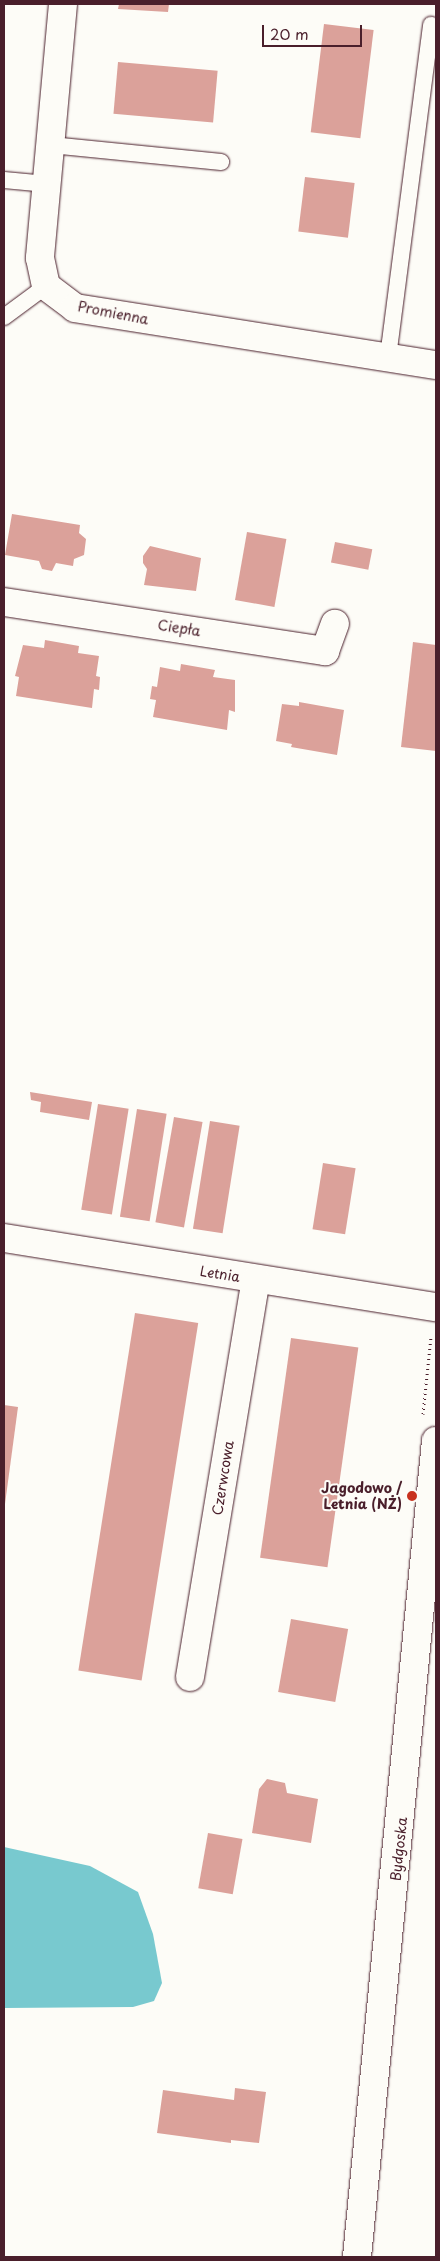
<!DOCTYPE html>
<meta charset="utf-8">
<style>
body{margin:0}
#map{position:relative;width:440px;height:2261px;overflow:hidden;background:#fdfcf7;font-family:"Playpen Sans",sans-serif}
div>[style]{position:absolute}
.water>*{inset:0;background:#78c9cf}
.building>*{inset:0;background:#dba19a;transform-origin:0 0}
.path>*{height:3px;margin-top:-1.5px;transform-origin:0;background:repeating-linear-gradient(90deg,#4a1f2b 0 1px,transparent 0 5px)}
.roads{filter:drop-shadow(0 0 1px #4a1f2b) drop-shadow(0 0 1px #4a1f2b)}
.lane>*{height:16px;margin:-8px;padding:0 8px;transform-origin:8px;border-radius:8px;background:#fdfcf7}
.street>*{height:28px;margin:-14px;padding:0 14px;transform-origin:14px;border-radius:14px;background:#fdfcf7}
.secondary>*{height:28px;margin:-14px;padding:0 14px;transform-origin:14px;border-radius:14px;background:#fdfcf7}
.dots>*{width:14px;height:14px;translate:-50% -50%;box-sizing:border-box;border:2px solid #fdfcf7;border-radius:50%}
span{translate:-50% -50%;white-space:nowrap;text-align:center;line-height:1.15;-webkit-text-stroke:4px #fdfcf7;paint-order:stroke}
.street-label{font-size:14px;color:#4a1f2b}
.poi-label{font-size:14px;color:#4a1f2b;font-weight:700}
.right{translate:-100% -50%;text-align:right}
.frame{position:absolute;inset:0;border:5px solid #4a1f2b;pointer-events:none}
.scale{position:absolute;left:262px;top:25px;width:100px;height:22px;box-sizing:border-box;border:2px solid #4a1f2b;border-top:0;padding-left:6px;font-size:15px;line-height:18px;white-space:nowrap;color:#4a1f2b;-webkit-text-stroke:4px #fdfcf7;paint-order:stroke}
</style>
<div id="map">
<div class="water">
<div style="clip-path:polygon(4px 1847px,90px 1866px,138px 1892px,153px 1934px,162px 1983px,154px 2001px,133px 2007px,4px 2008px)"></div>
</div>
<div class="building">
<div style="clip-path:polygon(119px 4px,169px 4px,168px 12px,118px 9px)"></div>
<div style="left:324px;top:24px;width:50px;height:109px;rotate:7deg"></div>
<div style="left:118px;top:62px;width:100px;height:52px;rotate:5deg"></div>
<div style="left:305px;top:177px;width:50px;height:55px;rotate:7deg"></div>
<div style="clip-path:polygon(12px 514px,80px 525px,79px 533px,86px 539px,84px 555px,74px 559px,73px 566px,56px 563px,52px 571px,42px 569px,39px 561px,5px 555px)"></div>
<div style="left:247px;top:532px;width:40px;height:69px;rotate:10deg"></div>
<div style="left:335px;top:542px;width:38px;height:21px;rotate:11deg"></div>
<div style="clip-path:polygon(150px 546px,201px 558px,196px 591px,144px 585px,147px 569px,143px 563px,143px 556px)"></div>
<div style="clip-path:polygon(45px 640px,79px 646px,78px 653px,99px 656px,96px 676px,100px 677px,99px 690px,94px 689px,92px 708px,16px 696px,19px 677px,15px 676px,23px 645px,44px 648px)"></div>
<div style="clip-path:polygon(413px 642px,436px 645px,436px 751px,401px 747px)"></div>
<div style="clip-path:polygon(181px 664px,215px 670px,213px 677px,235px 680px,235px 712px,229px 710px,227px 730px,153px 717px,156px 700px,150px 699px,152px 686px,157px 687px,160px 667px,180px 671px)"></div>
<div style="clip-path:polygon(299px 702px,344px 710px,337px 755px,291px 747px,292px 744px,276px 741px,282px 704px,299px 706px)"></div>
<div style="clip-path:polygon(30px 1092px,92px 1102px,89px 1120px,40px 1112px,41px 1102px,31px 1100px)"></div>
<div style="left:98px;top:1104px;width:31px;height:107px;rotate:9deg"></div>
<div style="left:137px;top:1109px;width:30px;height:109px;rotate:9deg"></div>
<div style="left:174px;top:1117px;width:29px;height:107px;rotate:10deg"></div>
<div style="left:210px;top:1121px;width:30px;height:109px;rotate:9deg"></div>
<div style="left:323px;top:1163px;width:33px;height:67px;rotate:9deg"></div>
<div style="left:135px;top:1313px;width:64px;height:362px;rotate:9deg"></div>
<div style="left:291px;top:1338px;width:68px;height:222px;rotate:8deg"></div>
<div style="clip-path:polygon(4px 1405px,18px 1407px,5px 1504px,4px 1504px)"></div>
<div style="left:291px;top:1619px;width:58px;height:74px;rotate:10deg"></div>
<div style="clip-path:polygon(267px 1779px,285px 1783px,287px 1793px,318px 1799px,311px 1843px,252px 1833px,259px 1789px)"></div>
<div style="left:208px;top:1833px;width:35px;height:56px;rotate:10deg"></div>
<div style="clip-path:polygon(235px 2088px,266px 2092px,259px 2143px,231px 2140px,231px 2143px,157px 2133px,163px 2090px,234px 2100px)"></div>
</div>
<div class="path">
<div style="left:423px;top:1414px;width:78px;rotate:-84.1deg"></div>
</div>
<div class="roads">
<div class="lane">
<div style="left:51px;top:145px;width:171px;rotate:5.7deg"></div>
<div style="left:4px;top:180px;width:43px;rotate:5.3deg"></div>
<div style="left:4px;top:317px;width:52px;rotate:-36.4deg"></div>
<div style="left:388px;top:357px;width:335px;rotate:-82.6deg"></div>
</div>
<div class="street">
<div style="left:63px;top:4px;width:255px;rotate:95.2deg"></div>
<div style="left:40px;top:258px;width:29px;rotate:78deg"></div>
<div style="left:46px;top:286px;width:36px;rotate:37deg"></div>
<div style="left:75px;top:308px;width:365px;rotate:9deg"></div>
<div style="left:4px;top:602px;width:325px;rotate:8.7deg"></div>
<div style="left:325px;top:651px;width:29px;rotate:-70deg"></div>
<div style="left:4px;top:1238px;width:437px;rotate:9.1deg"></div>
<div style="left:190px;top:1677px;width:402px;rotate:-80.6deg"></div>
</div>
<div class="secondary">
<div style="left:357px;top:2257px;width:820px;rotate:-84.47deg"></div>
</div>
</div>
<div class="dots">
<div style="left:412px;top:1496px;background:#c8321e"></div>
</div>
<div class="street-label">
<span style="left:113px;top:313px;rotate:11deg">Promienna</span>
<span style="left:179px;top:628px;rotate:9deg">Ciepła</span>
<span style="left:220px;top:1274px;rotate:9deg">Letnia</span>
<span style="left:223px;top:1478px;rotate:-81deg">Czerwcowa</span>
<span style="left:399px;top:1849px;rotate:-84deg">Bydgoska</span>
</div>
<div class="poi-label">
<span class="right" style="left:402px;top:1496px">Jagodowo /<br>Letnia (NŻ)</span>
</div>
<div class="frame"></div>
<div class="scale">20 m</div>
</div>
